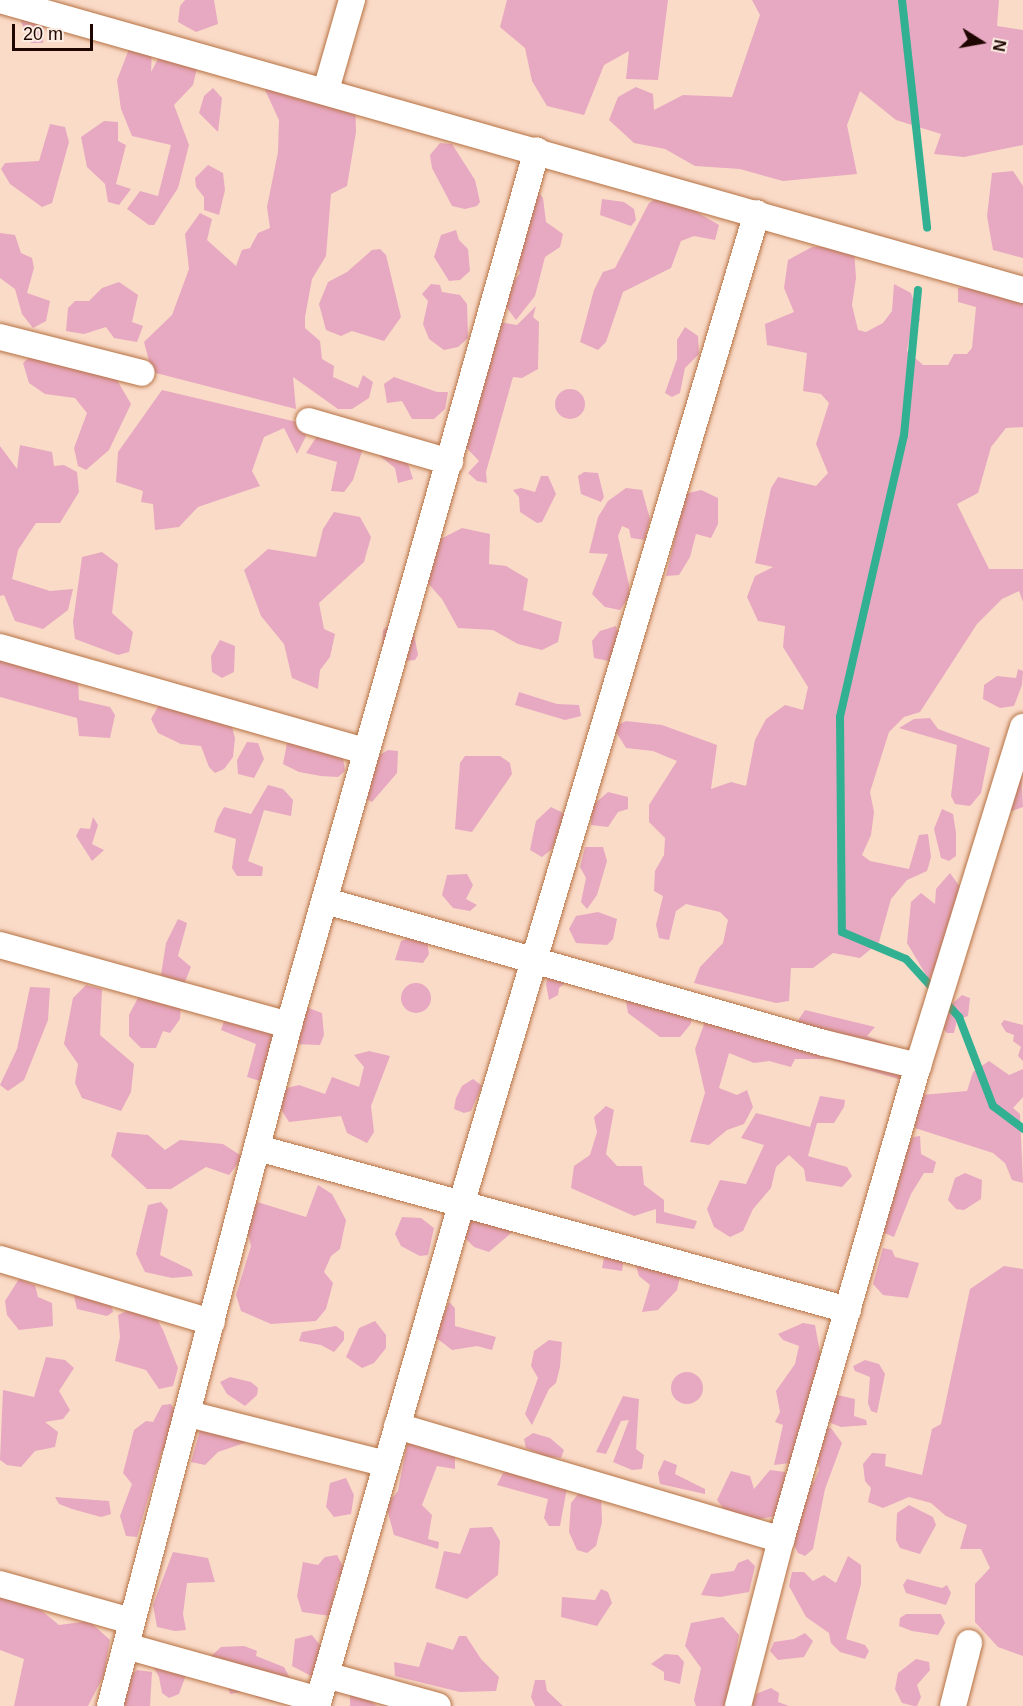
<!DOCTYPE html>
<style>
body{margin:0}
#map{position:relative;width:1023px;height:1706px;overflow:hidden;background:#fadbc8;font-family:Helvetica,sans-serif}
div>[style]{position:absolute}
.green>*{inset:0;background:#e7a8c1}
.round{border-radius:50%}
.stream>*{height:8px;margin:-4px;padding:0 4px;transform-origin:4px;border-radius:4px;background:#31b092}
.roads{filter:drop-shadow(0 0 2px #b67142) drop-shadow(0 0 2px #b67142)}
.street>*{height:26px;margin:-13px;padding:0 13px;transform-origin:13px;border-radius:13px;background:#fff}
span{translate:-50% -50%;white-space:nowrap;text-align:center;line-height:1.15;-webkit-text-stroke:6px #fbece2;paint-order:stroke}
.north{position:absolute;left:951px;top:12px;width:60px;height:60px;-webkit-text-stroke:4px #fbece2;paint-order:stroke;rotate:101deg;font-size:16px;font-weight:700;line-height:24px;text-align:center;color:#1f0600}
.north::after{content:'';display:block;margin:auto;width:21px;height:27px;background:#1f0600;clip-path:polygon(50% 0,100% 100%,50% 72%,0 100%)}
.scale{position:absolute;left:12px;top:24px;width:81px;height:27px;box-sizing:border-box;border:3px solid #1f0600;border-top:0;padding-left:8px;font-size:18px;line-height:21px;white-space:nowrap;color:#1f0600;-webkit-text-stroke:4px #fbece2;paint-order:stroke}
</style>
<div id="map">
<div class="green">
<div style="clip-path:polygon(185px 0,214px 0,218px 24px,196px 32px,178px 22px,180px 6px)"></div>
<div style="clip-path:polygon(507px 0,668px 0,658px 80px,626px 79px,629px 51px,604px 65px,584px 115px,547px 106px,532px 81px,525px 48px,500px 27px)"></div>
<div style="clip-path:polygon(752px 0,999px 0,997px 26px,1023px 30px,1023px 145px,964px 157px,934px 154px,941px 134px,896px 120px,860px 91px,847px 125px,857px 174px,783px 181px,740px 169px,695px 166px,665px 149px,634px 143px,609px 120px,618px 97px,636px 87px,653px 94px,654px 110px,683px 95px,732px 97px,760px 15px)"></div>
<div style="clip-path:polygon(28px 8px,44px 25px,43px 43px,31px 43px,21px 22px)"></div>
<div style="clip-path:polygon(152px 47px,151px 72px,164px 48px,197px 68px,193px 85px,174px 105px,189px 145px,178px 188px,154px 225px,149px 225px,127px 209px,140px 191px,158px 196px,171px 145px,132px 136px,121px 109px,117px 80px,129px 49px)"></div>
<div style="clip-path:polygon(272px 76px,355px 96px,356px 132px,347px 186px,331px 194px,326px 256px,312px 279px,305px 317px,305px 328px,320px 341px,322px 359px,334px 366px,333px 377px,358px 388px,363px 375px,373px 382px,369px 398px,352px 409px,338px 409px,293px 377px,296px 409px,152px 372px,144px 342px,172px 315px,189px 269px,185px 234px,200px 213px,212px 219px,207px 240px,236px 266px,242px 250px,250px 248px,258px 233px,270px 228px,267px 207px,278px 152px,279px 120px,265px 90px)"></div>
<div style="clip-path:polygon(213px 88px,222px 98px,218px 132px,199px 113px,204px 96px)"></div>
<div style="clip-path:polygon(104px 121px,118px 122px,118px 141px,126px 145px,116px 184px,131px 189px,119px 205px,108px 202px,105px 184px,87px 167px,81px 137px)"></div>
<div style="clip-path:polygon(50px 124px,65px 127px,69px 142px,52px 203px,42px 207px,10px 184px,1px 169px,5px 163px,39px 161px)"></div>
<div style="clip-path:polygon(440px 143px,452px 144px,475px 180px,480px 202px,477px 206px,465px 209px,452px 206px,432px 168px,430px 155px)"></div>
<div style="clip-path:polygon(208px 165px,223px 173px,225px 190px,219px 215px,204px 210px,204px 197px,196px 187px,195px 178px)"></div>
<div style="clip-path:polygon(1013px 171px,1023px 186px,1023px 258px,993px 250px,987px 216px,992px 173px)"></div>
<div style="clip-path:polygon(534px 187px,543px 198px,546px 222px,563px 234px,560px 247px,545px 257px,535px 296px,516px 320px,501px 300px,520px 273px,513px 251px)"></div>
<div style="clip-path:polygon(672px 190px,695px 196px,695px 211px,719px 225px,715px 240px,694px 236px,681px 241px,671px 268px,623px 292px,606px 342px,598px 350px,580px 342px,594px 290px,603px 272px,615px 268px,649px 203px)"></div>
<div style="clip-path:polygon(602px 199px,624px 202px,634px 209px,636px 220px,631px 226px,600px 215px)"></div>
<div style="clip-path:polygon(456px 230px,459px 240px,468px 249px,470px 271px,460px 280px,449px 281px,434px 257px,441px 235px)"></div>
<div style="clip-path:polygon(0 233px,15px 235px,21px 253px,32px 258px,34px 268px,27px 293px,50px 301px,46px 321px,33px 328px,22px 314px,15px 289px,0 278px)"></div>
<div style="clip-path:polygon(835px 246px,854px 249px,856px 278px,852px 305px,858px 330px,866px 332px,883px 323px,892px 311px,894px 284px,911px 293px,920px 320px,910px 334px,907px 351px,923px 365px,948px 365px,954px 354px,967px 354px,972px 348px,976px 307px,958px 302px,958px 288px,972px 287px,1023px 298px,1023px 427px,1006px 428px,991px 447px,978px 493px,957px 504px,989px 569px,1023px 569px,1023px 602px,1019px 591px,1002px 599px,977px 624px,920px 712px,904px 717px,889px 732px,870px 792px,874px 812px,871px 835px,862px 855px,870px 861px,909px 869px,919px 835px,928px 834px,931px 857px,927px 871px,907px 880px,891px 899px,879px 942px,860px 958px,833px 953px,813px 968px,791px 968px,789px 1001px,776px 1003px,694px 983px,700px 967px,723px 943px,728px 920px,720px 912px,686px 904px,676px 911px,669px 940px,659px 938px,656px 925px,663px 896px,654px 891px,655px 871px,664px 855px,665px 838px,649px 822px,649px 805px,677px 761px,653px 751px,626px 748px,613px 727px,626px 721px,662px 725px,717px 745px,711px 789px,731px 782px,746px 786px,755px 740px,766px 719px,785px 705px,803px 710px,808px 687px,783px 647px,785px 626px,758px 621px,747px 597px,755px 576px,773px 567px,755px 563px,771px 488px,778px 477px,816px 486px,828px 473px,816px 444px,829px 403px,821px 394px,803px 391px,807px 353px,767px 345px,765px 324px,794px 312px,784px 288px,788px 260px,812px 247px)"></div>
<div style="clip-path:polygon(380px 249px,386px 255px,401px 317px,384px 341px,352px 331px,341px 336px,326px 330px,319px 304px,328px 282px,347px 272px,372px 250px)"></div>
<div style="clip-path:polygon(119px 282px,138px 295px,132px 322px,143px 326px,137px 342px,114px 338px,106px 327px,84px 334px,66px 331px,68px 308px,75px 301px,89px 301px,102px 288px)"></div>
<div style="clip-path:polygon(431px 284px,440px 285px,442px 292px,460px 295px,467px 304px,468px 338px,458px 347px,444px 350px,429px 339px,423px 324px,428px 301px,422px 294px)"></div>
<div style="clip-path:polygon(536px 306px,533px 317px,539px 322px,538px 369px,522px 378px,513px 377px,486px 472px,487px 483px,477px 481px,468px 473px,479px 461px,462px 443px,499px 322px,517px 325px)"></div>
<div style="clip-path:polygon(685px 327px,698px 336px,699px 354px,685px 368px,680px 393px,672px 397px,665px 393px,677px 359px,677px 340px)"></div>
<div style="clip-path:polygon(35px 352px,117px 380px,131px 404px,109px 450px,86px 470px,78px 466px,74px 448px,87px 413px,75px 398px,45px 394px,29px 383px,23px 363px)"></div>
<div style="clip-path:polygon(394px 377px,437px 392px,448px 392px,445px 409px,434px 419px,412px 419px,402px 401px,387px 403px,384px 384px)"></div>
<div class="round" style="left:555px;top:389px;width:30px;height:30px"></div>
<div style="clip-path:polygon(162px 390px,301px 423px,306px 436px,297px 454px,284px 428px,264px 437px,252px 471px,260px 486px,198px 507px,179px 527px,155px 530px,153px 504px,141px 502px,143px 491px,116px 482px,118px 452px)"></div>
<div style="clip-path:polygon(369px 429px,353px 480px,344px 492px,331px 491px,337px 462px,306px 453px,321px 430px)"></div>
<div style="clip-path:polygon(381px 444px,404px 451px,413px 479px,398px 483px,395px 468px,380px 456px)"></div>
<div style="clip-path:polygon(20px 445px,52px 452px,54px 466px,64px 465px,77px 472px,79px 492px,60px 523px,36px 523px,18px 550px,12px 579px,50px 591px,73px 589px,68px 610px,43px 629px,15px 621px,4px 595px,0 596px,0 446px,17px 469px)"></div>
<div style="clip-path:polygon(584px 472px,598px 473px,604px 497px,601px 502px,581px 494px,578px 476px)"></div>
<div style="clip-path:polygon(541px 476px,548px 476px,556px 494px,542px 522px,537px 523px,520px 512px,519px 497px,513px 490px,521px 488px,535px 492px)"></div>
<div style="clip-path:polygon(626px 488px,642px 490px,650px 519px,645px 540px,631px 538px,629px 529px,622px 526px,618px 536px,629px 585px,629px 597px,620px 610px,605px 607px,592px 594px,608px 554px,589px 553px,598px 517px,608px 501px)"></div>
<div style="clip-path:polygon(701px 490px,718px 498px,718px 524px,711px 538px,696px 534px,690px 557px,679px 575px,666px 576px,685px 494px)"></div>
<div style="clip-path:polygon(334px 512px,360px 517px,371px 537px,364px 562px,319px 603px,324px 629px,335px 634px,330px 657px,320px 670px,318px 689px,292px 678px,284px 644px,261px 616px,244px 570px,268px 549px,316px 557px,323px 529px)"></div>
<div style="clip-path:polygon(462px 528px,490px 534px,489px 564px,506px 566px,528px 579px,523px 610px,562px 622px,558px 642px,542px 650px,518px 644px,493px 630px,458px 628px,442px 599px,425px 580px,433px 543px)"></div>
<div style="clip-path:polygon(102px 552px,118px 564px,112px 613px,133px 632px,129px 652px,118px 655px,75px 639px,73px 622px,82px 557px)"></div>
<div style="clip-path:polygon(398px 617px,412px 624px,418px 655px,415px 660px,399px 662px,382px 650px,383px 630px)"></div>
<div style="clip-path:polygon(616px 626px,622px 646px,618px 663px,594px 658px,592px 641px,600px 631px)"></div>
<div style="clip-path:polygon(220px 640px,235px 646px,234px 672px,222px 678px,212px 672px,211px 656px)"></div>
<div style="clip-path:polygon(44px 646px,65px 654px,78px 679px,79px 700px,110px 707px,115px 715px,110px 738px,79px 736px,77px 718px,0 697px,0 654px,14px 658px)"></div>
<div style="clip-path:polygon(1018px 669px,1023px 671px,1022px 685px,1014px 706px,1000px 708px,983px 699px,984px 685px,997px 676px,1016px 678px)"></div>
<div style="clip-path:polygon(519px 692px,557px 704px,579px 705px,581px 716px,565px 720px,515px 705px)"></div>
<div style="clip-path:polygon(163px 698px,230px 720px,235px 738px,233px 757px,224px 769px,215px 773px,209px 767px,201px 746px,181px 744px,158px 733px,151px 719px)"></div>
<div style="clip-path:polygon(930px 718px,938px 729px,990px 748px,981px 793px,970px 806px,955px 804px,951px 796px,957px 745px,899px 728px,914px 719px)"></div>
<div style="clip-path:polygon(288px 738px,304px 740px,312px 751px,326px 751px,343px 758px,345px 771px,338px 777px,321px 776px,299px 772px,283px 764px)"></div>
<div style="clip-path:polygon(247px 742px,258px 743px,264px 759px,254px 778px,238px 774px,237px 760px)"></div>
<div style="clip-path:polygon(388px 750px,398px 751px,397px 773px,372px 802px,363px 797px,373px 759px)"></div>
<div style="clip-path:polygon(465px 756px,500px 756px,510px 763px,512px 774px,472px 832px,455px 829px,460px 763px)"></div>
<div style="clip-path:polygon(1021px 772px,1023px 807px,1012px 811px,1004px 804px)"></div>
<div style="clip-path:polygon(268px 785px,283px 789px,293px 800px,291px 816px,264px 810px,248px 861px,263px 867px,262px 876px,237px 876px,232px 868px,236px 839px,214px 832px,217px 820px,224px 807px,251px 814px)"></div>
<div style="clip-path:polygon(608px 792px,628px 797px,628px 809px,618px 812px,608px 827px,591px 825px,592px 806px)"></div>
<div style="clip-path:polygon(551px 807px,565px 814px,552px 849px,542px 857px,530px 850px,533px 835px,536px 821px)"></div>
<div style="clip-path:polygon(942px 809px,953px 814px,956px 833px,956px 856px,949px 861px,941px 858px,934px 829px)"></div>
<div style="clip-path:polygon(93px 817px,98px 825px,92px 844px,104px 850px,92px 861px,76px 836px,80px 828px,90px 829px)"></div>
<div style="clip-path:polygon(585px 847px,603px 847px,607px 861px,597px 895px,587px 909px,581px 902px,586px 878px,580px 867px)"></div>
<div style="clip-path:polygon(950px 873px,960px 887px,945px 948px,929px 980px,907px 943px,911px 902px,921px 893px,935px 904px,936px 889px)"></div>
<div style="clip-path:polygon(467px 874px,473px 885px,466px 899px,477px 905px,470px 911px,453px 908px,442px 895px,447px 875px)"></div>
<div style="clip-path:polygon(598px 912px,617px 919px,613px 939px,607px 945px,576px 943px,569px 929px,576px 916px)"></div>
<div style="clip-path:polygon(178px 919px,187px 923px,178px 956px,191px 967px,184px 984px,161px 975px,166px 943px)"></div>
<div style="clip-path:polygon(412px 937px,427px 942px,429px 954px,423px 963px,395px 960px,401px 941px)"></div>
<div style="clip-path:polygon(551px 966px,571px 978px,559px 988px,558px 995px,549px 1000px,546px 984px)"></div>
<div class="round" style="left:401px;top:983px;width:30px;height:30px"></div>
<div style="clip-path:polygon(86px 985px,102px 989px,100px 1035px,134px 1064px,131px 1092px,121px 1111px,82px 1098px,75px 1083px,78px 1064px,64px 1044px,73px 998px)"></div>
<div style="clip-path:polygon(30px 987px,50px 988px,48px 1020px,24px 1080px,8px 1091px,0 1085px,17px 1049px)"></div>
<div style="clip-path:polygon(624px 989px,697px 1005px,690px 1025px,680px 1037px,660px 1037px,628px 1013px)"></div>
<div style="clip-path:polygon(142px 990px,181px 1002px,180px 1019px,170px 1033px,163px 1031px,156px 1048px,141px 1048px,129px 1036px,129px 1015px)"></div>
<div style="clip-path:polygon(962px 995px,970px 998px,968px 1016px,957px 1020px,954px 1033px,947px 1033px,940px 1025px,944px 1011px)"></div>
<div style="clip-path:polygon(306px 1007px,322px 1013px,324px 1035px,320px 1045px,293px 1044px)"></div>
<div style="clip-path:polygon(805px 1010px,875px 1027px,867px 1036px,902px 1050px,902px 1080px,830px 1059px,795px 1059px,791px 1067px,769px 1061px,754px 1063px,729px 1053px,719px 1088px,737px 1095px,747px 1090px,753px 1107px,744px 1124px,727px 1130px,709px 1145px,690px 1142px,705px 1093px,695px 1049px,707px 1016px,795px 1025px)"></div>
<div style="clip-path:polygon(226px 1015px,267px 1024px,272px 1034px,269px 1062px,260px 1081px,247px 1077px,256px 1044px,221px 1030px)"></div>
<div style="clip-path:polygon(1004px 1020px,1023px 1025px,1023px 1061px,1018px 1056px,1021px 1047px,1013px 1041px,1014px 1035px,1006px 1032px,1001px 1024px)"></div>
<div style="clip-path:polygon(369px 1051px,390px 1056px,371px 1106px,374px 1132px,367px 1143px,347px 1133px,341px 1116px,289px 1122px,277px 1103px,283px 1089px,299px 1085px,325px 1094px,332px 1077px,359px 1087px,364px 1067px,354px 1055px)"></div>
<div style="clip-path:polygon(989px 1061px,1009px 1075px,1023px 1069px,1023px 1097px,1013px 1108px,1020px 1114px,1023px 1183px,1012px 1180px,1005px 1163px,993px 1153px,915px 1128px,915px 1110px,921px 1095px,967px 1091px,973px 1072px)"></div>
<div style="clip-path:polygon(473px 1079px,482px 1086px,471px 1111px,464px 1113px,454px 1109px,456px 1098px,462px 1086px)"></div>
<div style="clip-path:polygon(820px 1096px,845px 1100px,844px 1107px,834px 1123px,817px 1123px,808px 1156px,847px 1167px,852px 1176px,842px 1187px,806px 1181px,804px 1169px,789px 1155px,776px 1167px,771px 1188px,753px 1209px,743px 1231px,730px 1237px,714px 1227px,707px 1209px,720px 1180px,746px 1184px,764px 1145px,741px 1138px,756px 1113px,810px 1127px)"></div>
<div style="clip-path:polygon(606px 1106px,614px 1110px,606px 1154px,617px 1166px,642px 1166px,644px 1185px,664px 1200px,664px 1212px,697px 1221px,694px 1229px,656px 1223px,656px 1209px,634px 1216px,571px 1188px,574px 1166px,590px 1155px,597px 1132px,594px 1117px)"></div>
<div style="clip-path:polygon(117px 1132px,148px 1135px,165px 1150px,180px 1140px,223px 1144px,243px 1157px,229px 1175px,206px 1167px,171px 1189px,147px 1189px,111px 1156px)"></div>
<div style="clip-path:polygon(920px 1136px,921px 1154px,936px 1162px,933px 1173px,924px 1173px,911px 1194px,894px 1237px,882px 1232px,899px 1164px,913px 1137px)"></div>
<div style="clip-path:polygon(965px 1173px,982px 1180px,981px 1199px,964px 1210px,956px 1209px,948px 1200px,955px 1178px)"></div>
<div style="clip-path:polygon(318px 1185px,332px 1194px,346px 1220px,340px 1249px,331px 1256px,324px 1272px,333px 1283px,326px 1309px,316px 1321px,271px 1324px,241px 1311px,236px 1295px,251px 1246px,246px 1226px,251px 1200px,306px 1217px)"></div>
<div style="clip-path:polygon(161px 1202px,168px 1210px,160px 1255px,191px 1270px,193px 1276px,172px 1278px,145px 1272px,136px 1254px,148px 1205px)"></div>
<div style="clip-path:polygon(402px 1217px,421px 1218px,434px 1228px,428px 1255px,420px 1256px,401px 1246px,395px 1234px)"></div>
<div style="clip-path:polygon(470px 1217px,626px 1245px,622px 1271px,602px 1268px,605px 1253px,518px 1227px,489px 1252px,474px 1247px,462px 1235px)"></div>
<div style="clip-path:polygon(883px 1248px,892px 1250px,895px 1257px,919px 1263px,908px 1298px,883px 1295px,873px 1284px)"></div>
<div style="clip-path:polygon(632px 1251px,682px 1268px,677px 1290px,658px 1310px,642px 1312px,650px 1285px,639px 1276px)"></div>
<div style="clip-path:polygon(1004px 1266px,1023px 1269px,1023px 1656px,998px 1647px,975px 1622px,975px 1584px,990px 1568px,981px 1549px,960px 1549px,967px 1525px,946px 1516px,931px 1503px,909px 1497px,883px 1508px,868px 1502px,871px 1488px,865px 1481px,863px 1464px,872px 1453px,886px 1454px,885px 1466px,922px 1475px,932px 1429px,941px 1424px,970px 1289px)"></div>
<div style="clip-path:polygon(19px 1279px,35px 1285px,38px 1297px,52px 1303px,53px 1326px,19px 1330px,7px 1315px,5px 1301px)"></div>
<div style="clip-path:polygon(73px 1292px,109px 1295px,113px 1312px,107px 1316px,77px 1309px)"></div>
<div style="clip-path:polygon(449px 1302px,455px 1308px,455px 1326px,496px 1337px,492px 1350px,477px 1346px,452px 1350px,434px 1336px)"></div>
<div style="clip-path:polygon(137px 1306px,153px 1312px,163px 1330px,178px 1368px,173px 1386px,159px 1389px,146px 1370px,115px 1361px,120px 1337px,118px 1315px)"></div>
<div style="clip-path:polygon(375px 1321px,386px 1335px,386px 1348px,374px 1363px,362px 1368px,346px 1357px,359px 1328px)"></div>
<div style="clip-path:polygon(803px 1323px,815px 1325px,821px 1358px,790px 1463px,774px 1465px,783px 1425px,775px 1422px,780px 1412px,776px 1391px,795px 1364px,799px 1346px,783px 1340px,778px 1334px)"></div>
<div style="clip-path:polygon(336px 1326px,344px 1332px,344px 1340px,334px 1352px,321px 1345px,299px 1341px,302px 1332px)"></div>
<div style="clip-path:polygon(549px 1340px,562px 1342px,560px 1367px,556px 1383px,549px 1389px,532px 1425px,525px 1414px,538px 1378px,531px 1366px,534px 1351px)"></div>
<div style="clip-path:polygon(46px 1357px,65px 1360px,74px 1368px,59px 1391px,70px 1410px,63px 1419px,45px 1422px,58px 1432px,55px 1447px,35px 1451px,21px 1467px,7px 1465px,0 1460px,3px 1390px,34px 1397px)"></div>
<div style="clip-path:polygon(865px 1360px,879px 1364px,885px 1374px,877px 1413px,871px 1411px,868px 1403px,870px 1377px,855px 1371px,853px 1366px)"></div>
<div class="round" style="left:671px;top:1372px;width:32px;height:32px"></div>
<div style="clip-path:polygon(230px 1377px,251px 1382px,258px 1388px,257px 1395px,245px 1406px,227px 1394px,220px 1382px)"></div>
<div style="clip-path:polygon(837px 1395px,855px 1399px,854px 1416px,866px 1420px,867px 1425px,841px 1427px,831px 1423px,826px 1416px)"></div>
<div style="clip-path:polygon(623px 1396px,639px 1399px,636px 1449px,644px 1455px,642px 1469px,632px 1470px,613px 1462px,629px 1420px,621px 1421px,606px 1454px,596px 1452px)"></div>
<div style="clip-path:polygon(171px 1404px,176px 1412px,177px 1433px,162px 1451px,137px 1537px,126px 1536px,120px 1516px,132px 1484px,123px 1473px,134px 1430px,146px 1421px,153px 1422px,162px 1405px)"></div>
<div style="clip-path:polygon(201px 1427px,250px 1441px,218px 1452px,205px 1465px,191px 1462px)"></div>
<div style="clip-path:polygon(822px 1428px,831px 1428px,842px 1443px,825px 1489px,813px 1549px,805px 1556px,798px 1553px,791px 1539px,806px 1487px,814px 1482px,819px 1470px,817px 1458px,822px 1448px,816px 1439px)"></div>
<div style="clip-path:polygon(533px 1433px,550px 1438px,564px 1450px,561px 1458px,544px 1456px,526px 1448px,524px 1439px)"></div>
<div style="clip-path:polygon(407px 1444px,437px 1444px,455px 1454px,455px 1469px,437px 1466px,422px 1505px,432px 1515px,428px 1539px,439px 1542px,438px 1549px,394px 1535px,386px 1505px,398px 1491px)"></div>
<div style="clip-path:polygon(664px 1460px,677px 1465px,675px 1474px,705px 1489px,705px 1494px,660px 1484px,658px 1473px)"></div>
<div style="clip-path:polygon(521px 1469px,567px 1488px,560px 1526px,549px 1526px,544px 1518px,548px 1499px,497px 1485px,503px 1473px)"></div>
<div style="clip-path:polygon(770px 1470px,785px 1472px,786px 1495px,777px 1516px,747px 1521px,724px 1509px,717px 1500px,731px 1471px,750px 1476px,754px 1489px)"></div>
<div style="clip-path:polygon(346px 1478px,354px 1495px,351px 1514px,334px 1517px,326px 1507px,330px 1483px)"></div>
<div style="clip-path:polygon(582px 1489px,601px 1495px,602px 1522px,596px 1546px,587px 1553px,577px 1550px,569px 1532px,571px 1503px)"></div>
<div style="clip-path:polygon(55px 1497px,109px 1501px,111px 1514px,101px 1517px,72px 1509px,59px 1504px)"></div>
<div style="clip-path:polygon(909px 1505px,933px 1517px,936px 1525px,920px 1554px,900px 1548px,896px 1540px,897px 1513px)"></div>
<div style="clip-path:polygon(492px 1527px,500px 1541px,498px 1575px,467px 1599px,435px 1588px,444px 1551px,460px 1554px,470px 1528px)"></div>
<div style="clip-path:polygon(173px 1552px,208px 1558px,215px 1582px,187px 1583px,183px 1614px,186px 1630px,175px 1631px,157px 1627px,153px 1605px)"></div>
<div style="clip-path:polygon(337px 1555px,345px 1570px,337px 1580px,330px 1616px,302px 1612px,297px 1596px,303px 1562px,318px 1565px,325px 1557px)"></div>
<div style="clip-path:polygon(848px 1556px,861px 1565px,861px 1584px,846px 1639px,865px 1645px,869px 1651px,865px 1659px,840px 1652px,831px 1643px,829px 1633px,806px 1617px,789px 1586px,792px 1572px,804px 1572px,813px 1581px,824px 1575px,836px 1583px)"></div>
<div style="clip-path:polygon(748px 1559px,755px 1566px,749px 1592px,720px 1597px,701px 1595px,711px 1574px,734px 1571px,738px 1563px)"></div>
<div style="clip-path:polygon(907px 1579px,942px 1588px,947px 1585px,951px 1593px,946px 1605px,906px 1593px,903px 1585px)"></div>
<div style="clip-path:polygon(601px 1589px,608px 1592px,612px 1603px,597px 1626px,561px 1617px,562px 1597px,595px 1600px)"></div>
<div style="clip-path:polygon(0 1590px,42px 1611px,59px 1625px,89px 1621px,110px 1640px,104px 1675px,88px 1706px,14px 1706px,24px 1659px,0 1650px)"></div>
<div style="clip-path:polygon(906px 1614px,941px 1614px,945px 1623px,938px 1635px,912px 1631px,899px 1626px,900px 1618px)"></div>
<div style="clip-path:polygon(723px 1617px,739px 1635px,727px 1706px,696px 1706px,694px 1700px,701px 1668px,685px 1646px,691px 1623px)"></div>
<div style="clip-path:polygon(805px 1633px,813px 1641px,804px 1657px,778px 1660px,770px 1651px,774px 1642px,794px 1639px)"></div>
<div style="clip-path:polygon(312px 1635px,323px 1649px,315px 1678px,292px 1666px,295px 1639px)"></div>
<div style="clip-path:polygon(459px 1636px,466px 1636px,481px 1659px,499px 1677px,496px 1691px,460px 1692px,395px 1676px,394px 1662px,419px 1667px,427px 1642px,453px 1650px)"></div>
<div style="clip-path:polygon(244px 1646px,257px 1651px,256px 1656px,284px 1667px,291px 1680px,289px 1691px,275px 1702px,256px 1697px,246px 1686px,241px 1692px,230px 1694px,227px 1682px,207px 1660px,221px 1647px)"></div>
<div style="clip-path:polygon(665px 1654px,678px 1655px,684px 1662px,680px 1684px,664px 1680px,664px 1672px,651px 1664px)"></div>
<div style="clip-path:polygon(148px 1657px,192px 1658px,179px 1694px,169px 1698px,162px 1693px,159px 1677px)"></div>
<div style="clip-path:polygon(916px 1659px,929px 1662px,930px 1670px,917px 1685px,921px 1697px,917px 1706px,914px 1706px,902px 1703px,895px 1689px,898px 1673px)"></div>
<div style="clip-path:polygon(137px 1670px,152px 1672px,150px 1706px,109px 1706px,113px 1690px)"></div>
<div style="clip-path:polygon(535px 1680px,545px 1680px,547px 1691px,563px 1706px,535px 1706px,531px 1697px)"></div>
<div style="clip-path:polygon(771px 1688px,779px 1693px,778px 1702px,789px 1706px,752px 1706px,756px 1694px)"></div>
<div style="clip-path:polygon(350px 1695px,364px 1695px,377px 1706px,350px 1706px)"></div>
</div>
<div class="stream">
<div style="left:902px;top:0;width:229px;rotate:83.7deg"></div>
<div style="left:918px;top:290px;width:146px;rotate:95.5deg"></div>
<div style="left:904px;top:435px;width:289px;rotate:102.8deg"></div>
<div style="left:840px;top:717px;width:215px;rotate:89.5deg"></div>
<div style="left:842px;top:932px;width:69px;rotate:22.9deg"></div>
<div style="left:906px;top:959px;width:79px;rotate:47.6deg"></div>
<div style="left:959px;top:1017px;width:95px;rotate:69.1deg"></div>
<div style="left:993px;top:1106px;width:38px;rotate:37deg"></div>
</div>
<div class="roads">
<div class="street">
<div style="left:0;top:0;width:1063px;rotate:15.83deg"></div>
<div style="left:326px;top:90px;width:94px;rotate:-73.9deg"></div>
<div style="left:0;top:337px;width:146px;rotate:14.2deg"></div>
<div style="left:309px;top:421px;width:147px;rotate:16.2deg"></div>
<div style="left:0;top:647px;width:380px;rotate:15.9deg"></div>
<div style="left:326px;top:901px;width:518px;rotate:15.92deg"></div>
<div style="left:824px;top:1043px;width:97px;rotate:13.7deg"></div>
<div style="left:0;top:945px;width:300px;rotate:15.5deg"></div>
<div style="left:258px;top:1148px;width:612px;rotate:15.35deg"></div>
<div style="left:0;top:1259px;width:221px;rotate:16.6deg"></div>
<div style="left:189px;top:1414px;width:203px;rotate:14.2deg"></div>
<div style="left:397px;top:1426px;width:401px;rotate:16.5deg"></div>
<div style="left:0;top:1584px;width:136px;rotate:15.8deg"></div>
<div style="left:126px;top:1646px;width:200px;rotate:15.6deg"></div>
<div style="left:326px;top:1675px;width:116px;rotate:15.5deg"></div>
<div style="left:110px;top:1706px;width:704px;rotate:-75.27deg"></div>
<div style="left:289px;top:1025px;width:909px;rotate:-74.18deg"></div>
<div style="left:317px;top:1706px;width:521px;rotate:-73.96deg"></div>
<div style="left:461px;top:1205px;width:1035px;rotate:-73.39deg"></div>
<div style="left:738px;top:1706px;width:171px;rotate:-75.5deg"></div>
<div style="left:781px;top:1540px;width:493px;rotate:-73.9deg"></div>
<div style="left:918px;top:1066px;width:355px;rotate:-72.8deg"></div>
<div style="left:953px;top:1706px;width:65px;rotate:-75.7deg"></div>
</div>
</div>
<div class="north">N</div>
<div class="scale">20 m</div>
</div>
